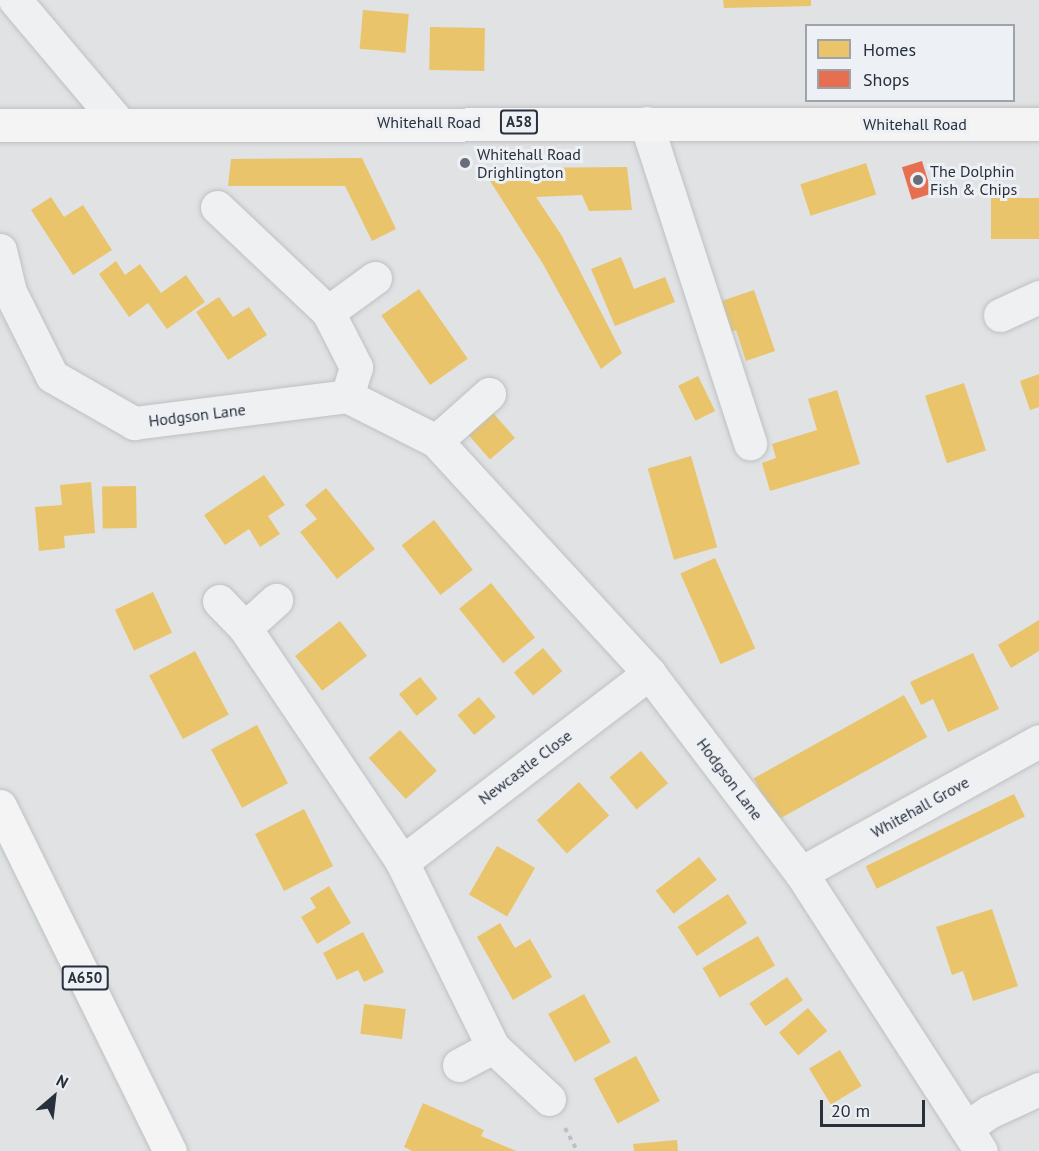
<!DOCTYPE html>
<style>
body{margin:0}
#map{position:relative;width:1039px;height:1151px;overflow:hidden;background:#e0e2e4;font-family:"PT Sans",sans-serif}
div>[style]{position:absolute}
.homes>*{inset:0;background:#e9c46a;transform-origin:0 0}
.shops>*{inset:0;background:#e76f51;transform-origin:0 0}
.path>*{height:4px;margin-top:-2px;transform-origin:0;background:repeating-linear-gradient(90deg,#bec0c3 0 4.5px,transparent 0 9px)}
.roads{filter:drop-shadow(0 0 2px #bec0c2) drop-shadow(0 0 2px #bec0c2)}
.minor>*{height:33px;margin:-16.5px;padding:0 16.5px;transform-origin:16.5px;border-radius:16.5px;background:#eff0f1}
.major>*{height:33px;margin:-16.5px;padding:0 16.5px;transform-origin:16.5px;border-radius:16.5px;background:#f4f4f5}
.highway>*{height:33px;margin:-16.5px;padding:0 16.5px;transform-origin:16.5px;border-radius:16.5px;background:#f4f4f5}
.dots>*{width:16px;height:16px;translate:-50% -50%;box-sizing:border-box;border:3px solid #edf0f4;border-radius:50%}
span{translate:-50% -50%;white-space:nowrap;text-align:center;line-height:1.15;-webkit-text-stroke:6px #edf0f4;paint-order:stroke}
.shield-label span{padding:2px 4px;background:#edf0f4;border:2px solid;border-radius:4px;-webkit-text-stroke-width:0}
.shield-label{font-size:15px;color:#28303c;font-weight:700}
.street-label{font-size:16px;color:#28303c}
.poi-label{font-size:16px;color:#28303c}
.left{translate:0 -50%;text-align:left}
.legend{position:absolute;left:805px;top:24px;width:210px;height:78px;box-sizing:border-box;background:#edf0f4;border:2px solid #9ea3aa;margin:0;padding:8px 10px;list-style:none;font-size:18px;color:#28303c}
.legend li{display:flex;align-items:center;gap:12px;height:30px}
.legend b{width:30px;border:2px solid #9ea3aa}
.north{position:absolute;left:24px;top:1067px;width:60px;height:60px;-webkit-text-stroke:4px #edf0f4;paint-order:stroke;rotate:28deg;font-size:16px;font-weight:700;line-height:24px;text-align:center;color:#28303c}
.north::after{content:'';display:block;margin:auto;width:21px;height:27px;background:#28303c;clip-path:polygon(50% 0,100% 100%,50% 72%,0 100%)}
.scale{position:absolute;left:820px;top:1100px;width:105px;height:27px;box-sizing:border-box;border:3px solid #28303c;border-top:0;padding-left:8px;font-size:18px;line-height:21px;white-space:nowrap;color:#28303c;-webkit-text-stroke:4px #edf0f4;paint-order:stroke}
</style>
<div id="map">
<div class="homes">
<div style="clip-path:polygon(723px 0,811px 0,811px 6px,724px 8px)"></div>
<div style="left:363px;top:10px;width:46px;height:39px;rotate:5deg"></div>
<div style="left:430px;top:27px;width:55px;height:43px;rotate:1deg"></div>
<div style="clip-path:polygon(362px 158px,396px 229px,372px 241px,345px 186px,228px 186px,231px 159px)"></div>
<div style="left:866px;top:163px;width:33px;height:69px;rotate:72deg"></div>
<div style="clip-path:polygon(627px 167px,632px 210px,589px 211px,582px 195px,536px 197px,562px 236px,622px 353px,601px 369px,543px 264px,490px 181px,516px 168px)"></div>
<div style="clip-path:polygon(51px 197px,64px 217px,83px 205px,112px 250px,73px 275px,31px 210px)"></div>
<div style="left:991px;top:198px;width:48px;height:41px"></div>
<div style="clip-path:polygon(621px 257px,634px 289px,665px 277px,675px 302px,615px 326px,591px 269px)"></div>
<div style="clip-path:polygon(116px 261px,125px 275px,140px 264px,161px 293px,186px 275px,205px 302px,167px 329px,148px 303px,129px 317px,99px 274px)"></div>
<div style="left:419px;top:289px;width:85px;height:46px;rotate:55deg"></div>
<div style="clip-path:polygon(754px 290px,775px 351px,746px 361px,736px 330px,720px 336px,710px 305px)"></div>
<div style="clip-path:polygon(219px 297px,233px 317px,249px 307px,267px 335px,228px 360px,196px 312px)"></div>
<div style="clip-path:polygon(1039px 374px,1039px 407px,1030px 410px,1020px 381px)"></div>
<div style="left:698px;top:376px;width:39px;height:22px;rotate:64deg"></div>
<div style="left:964px;top:383px;width:71px;height:41px;rotate:72deg"></div>
<div style="clip-path:polygon(837px 390px,860px 464px,770px 491px,762px 463px,776px 458px,772px 444px,817px 430px,808px 399px)"></div>
<div style="left:488px;top:407px;width:41px;height:33px;rotate:49deg"></div>
<div style="left:691px;top:456px;width:95px;height:45px;rotate:74deg"></div>
<div style="clip-path:polygon(264px 475px,285px 505px,268px 516px,280px 534px,260px 547px,249px 529px,225px 545px,204px 515px)"></div>
<div style="clip-path:polygon(91px 482px,95px 533px,64px 536px,65px 548px,39px 551px,35px 507px,62px 505px,60px 485px)"></div>
<div style="left:136px;top:486px;width:42px;height:34px;rotate:89deg"></div>
<div style="clip-path:polygon(326px 488px,375px 549px,337px 579px,300px 532px,317px 519px,305px 505px)"></div>
<div style="left:434px;top:520px;width:63px;height:41px;rotate:52deg"></div>
<div style="left:715px;top:558px;width:99px;height:38px;rotate:66deg"></div>
<div style="left:491px;top:583px;width:70px;height:41px;rotate:51deg"></div>
<div style="left:153px;top:592px;width:45px;height:42px;rotate:65deg"></div>
<div style="clip-path:polygon(1039px 620px,1039px 651px,1011px 668px,998px 645px)"></div>
<div style="left:340px;top:621px;width:44px;height:57px;rotate:52deg"></div>
<div style="left:543px;top:648px;width:30px;height:38px;rotate:50deg"></div>
<div style="left:195px;top:651px;width:72px;height:52px;rotate:62deg"></div>
<div style="clip-path:polygon(973px 653px,999px 709px,948px 732px,933px 699px,921px 705px,910px 682px)"></div>
<div style="left:420px;top:677px;width:28px;height:27px;rotate:51deg"></div>
<div style="left:904px;top:695px;width:48px;height:172px;rotate:61deg"></div>
<div style="left:479px;top:697px;width:26px;height:28px;rotate:50deg"></div>
<div style="left:257px;top:725px;width:66px;height:52px;rotate:62deg"></div>
<div style="left:400px;top:730px;width:55px;height:42px;rotate:48deg"></div>
<div style="left:641px;top:751px;width:42px;height:41px;rotate:50deg"></div>
<div style="left:579px;top:782px;width:45px;height:57px;rotate:48deg"></div>
<div style="left:1014px;top:794px;width:25px;height:165px;rotate:64deg"></div>
<div style="left:304px;top:809px;width:64px;height:55px;rotate:63deg"></div>
<div style="left:497px;top:846px;width:44px;height:56px;rotate:30deg"></div>
<div style="left:699px;top:857px;width:29px;height:55px;rotate:52deg"></div>
<div style="clip-path:polygon(329px 886px,351px 923px,317px 944px,301px 917px,316px 908px,310px 898px)"></div>
<div style="left:728px;top:894px;width:35px;height:60px;rotate:57deg"></div>
<div style="clip-path:polygon(992px 909px,1018px 986px,973px 1001px,963px 971px,952px 975px,936px 927px)"></div>
<div style="clip-path:polygon(500px 923px,515px 948px,530px 939px,552px 977px,513px 1000px,477px 937px)"></div>
<div style="clip-path:polygon(363px 932px,384px 972px,364px 982px,358px 970px,337px 980px,323px 953px)"></div>
<div style="left:758px;top:936px;width:34px;height:64px;rotate:60deg"></div>
<div style="left:787px;top:977px;width:28px;height:46px;rotate:55deg"></div>
<div style="left:584px;top:994px;width:55px;height:41px;rotate:61deg"></div>
<div style="left:364px;top:1004px;width:42px;height:30px;rotate:7deg"></div>
<div style="left:808px;top:1008px;width:30px;height:38px;rotate:50deg"></div>
<div style="left:840px;top:1050px;width:42px;height:36px;rotate:59deg"></div>
<div style="left:636px;top:1056px;width:51px;height:48px;rotate:62deg"></div>
<div style="clip-path:polygon(423px 1103px,484px 1130px,481px 1136px,516px 1151px,412px 1151px,404px 1147px)"></div>
<div style="clip-path:polygon(677px 1140px,678px 1151px,634px 1151px,633px 1144px)"></div>
</div>
<div class="shops">
<div style="left:922px;top:161px;width:34px;height:21px;rotate:73deg"></div>
</div>
<div class="path">
<div style="left:565px;top:1128px;width:26px;rotate:62deg"></div>
</div>
<div class="roads">
<div class="minor">
<div style="left:15px;top:0;width:160px;rotate:49.8deg"></div>
<div style="left:646px;top:123px;width:337px;rotate:72deg"></div>
<div style="left:217px;top:207px;width:153px;rotate:43.4deg"></div>
<div style="left:328px;top:312px;width:62px;rotate:63deg"></div>
<div style="left:356px;top:367px;width:30px;rotate:107deg"></div>
<div style="left:0;top:250px;width:43px;rotate:76.6deg"></div>
<div style="left:10px;top:292px;width:94px;rotate:63.4deg"></div>
<div style="left:52px;top:376px;width:95px;rotate:29.8deg"></div>
<div style="left:134px;top:423px;width:215px;rotate:-7.2deg"></div>
<div style="left:347px;top:396px;width:100px;rotate:26.8deg"></div>
<div style="left:436px;top:441px;width:315px;rotate:47.4deg"></div>
<div style="left:649px;top:673px;width:251px;rotate:52.8deg"></div>
<div style="left:801px;top:873px;width:331px;rotate:57.1deg"></div>
<div style="left:328px;top:312px;width:58px;rotate:-35.9deg"></div>
<div style="left:1000px;top:315px;width:43px;rotate:-24.8deg"></div>
<div style="left:436px;top:441px;width:71px;rotate:-41.6deg"></div>
<div style="left:219px;top:601px;width:37px;rotate:46deg"></div>
<div style="left:245px;top:628px;width:282px;rotate:56.1deg"></div>
<div style="left:245px;top:628px;width:42px;rotate:-42.1deg"></div>
<div style="left:801px;top:873px;width:272px;rotate:-29deg"></div>
<div style="left:459px;top:1065px;width:38px;rotate:-28deg"></div>
<div style="left:549px;top:1099px;width:76px;rotate:-137.1deg"></div>
<div style="left:493px;top:1047px;width:206px;rotate:-116.2deg"></div>
<div style="left:402px;top:862px;width:311px;rotate:-37.4deg"></div>
<div style="left:966px;top:1128px;width:28px;rotate:-35deg"></div>
<div style="left:989px;top:1112px;width:55px;rotate:-24.7deg"></div>
</div>
<div class="major">
<div style="left:0;top:125px;width:1039px;rotate:-0.06deg"></div>
</div>
<div class="highway">
<div style="left:0;top:806px;width:385px;rotate:63.8deg"></div>
</div>
</div>
<div class="dots">
<div style="left:465px;top:163px;background:#686e77"></div>
<div style="left:918px;top:180px;background:#686e77"></div>
</div>
<div class="shield-label">
<span style="left:519px;top:122px">A58</span>
<span style="left:85px;top:978px">A650</span>
</div>
<div class="street-label">
<span style="left:429px;top:122px">Whitehall Road</span>
<span style="left:915px;top:124px">Whitehall Road</span>
<span style="left:197px;top:415px;rotate:-7deg">Hodgson Lane</span>
<span style="left:525px;top:767px;rotate:-37deg">Newcastle Close</span>
<span style="left:730px;top:779px;rotate:53deg">Hodgson Lane</span>
<span style="left:920px;top:807px;rotate:-29deg">Whitehall Grove</span>
</div>
<div class="poi-label">
<span class="left" style="left:477px;top:163px">Whitehall Road<br>Drighlington</span>
<span class="left" style="left:930px;top:180px">The Dolphin<br>Fish &amp; Chips</span>
</div>
<ul class="legend">
<li><b style="height:16px;background:#e9c46a"></b>Homes</li>
<li><b style="height:16px;background:#e76f51"></b>Shops</li>
</ul>
<div class="north">N</div>
<div class="scale">20 m</div>
</div>
